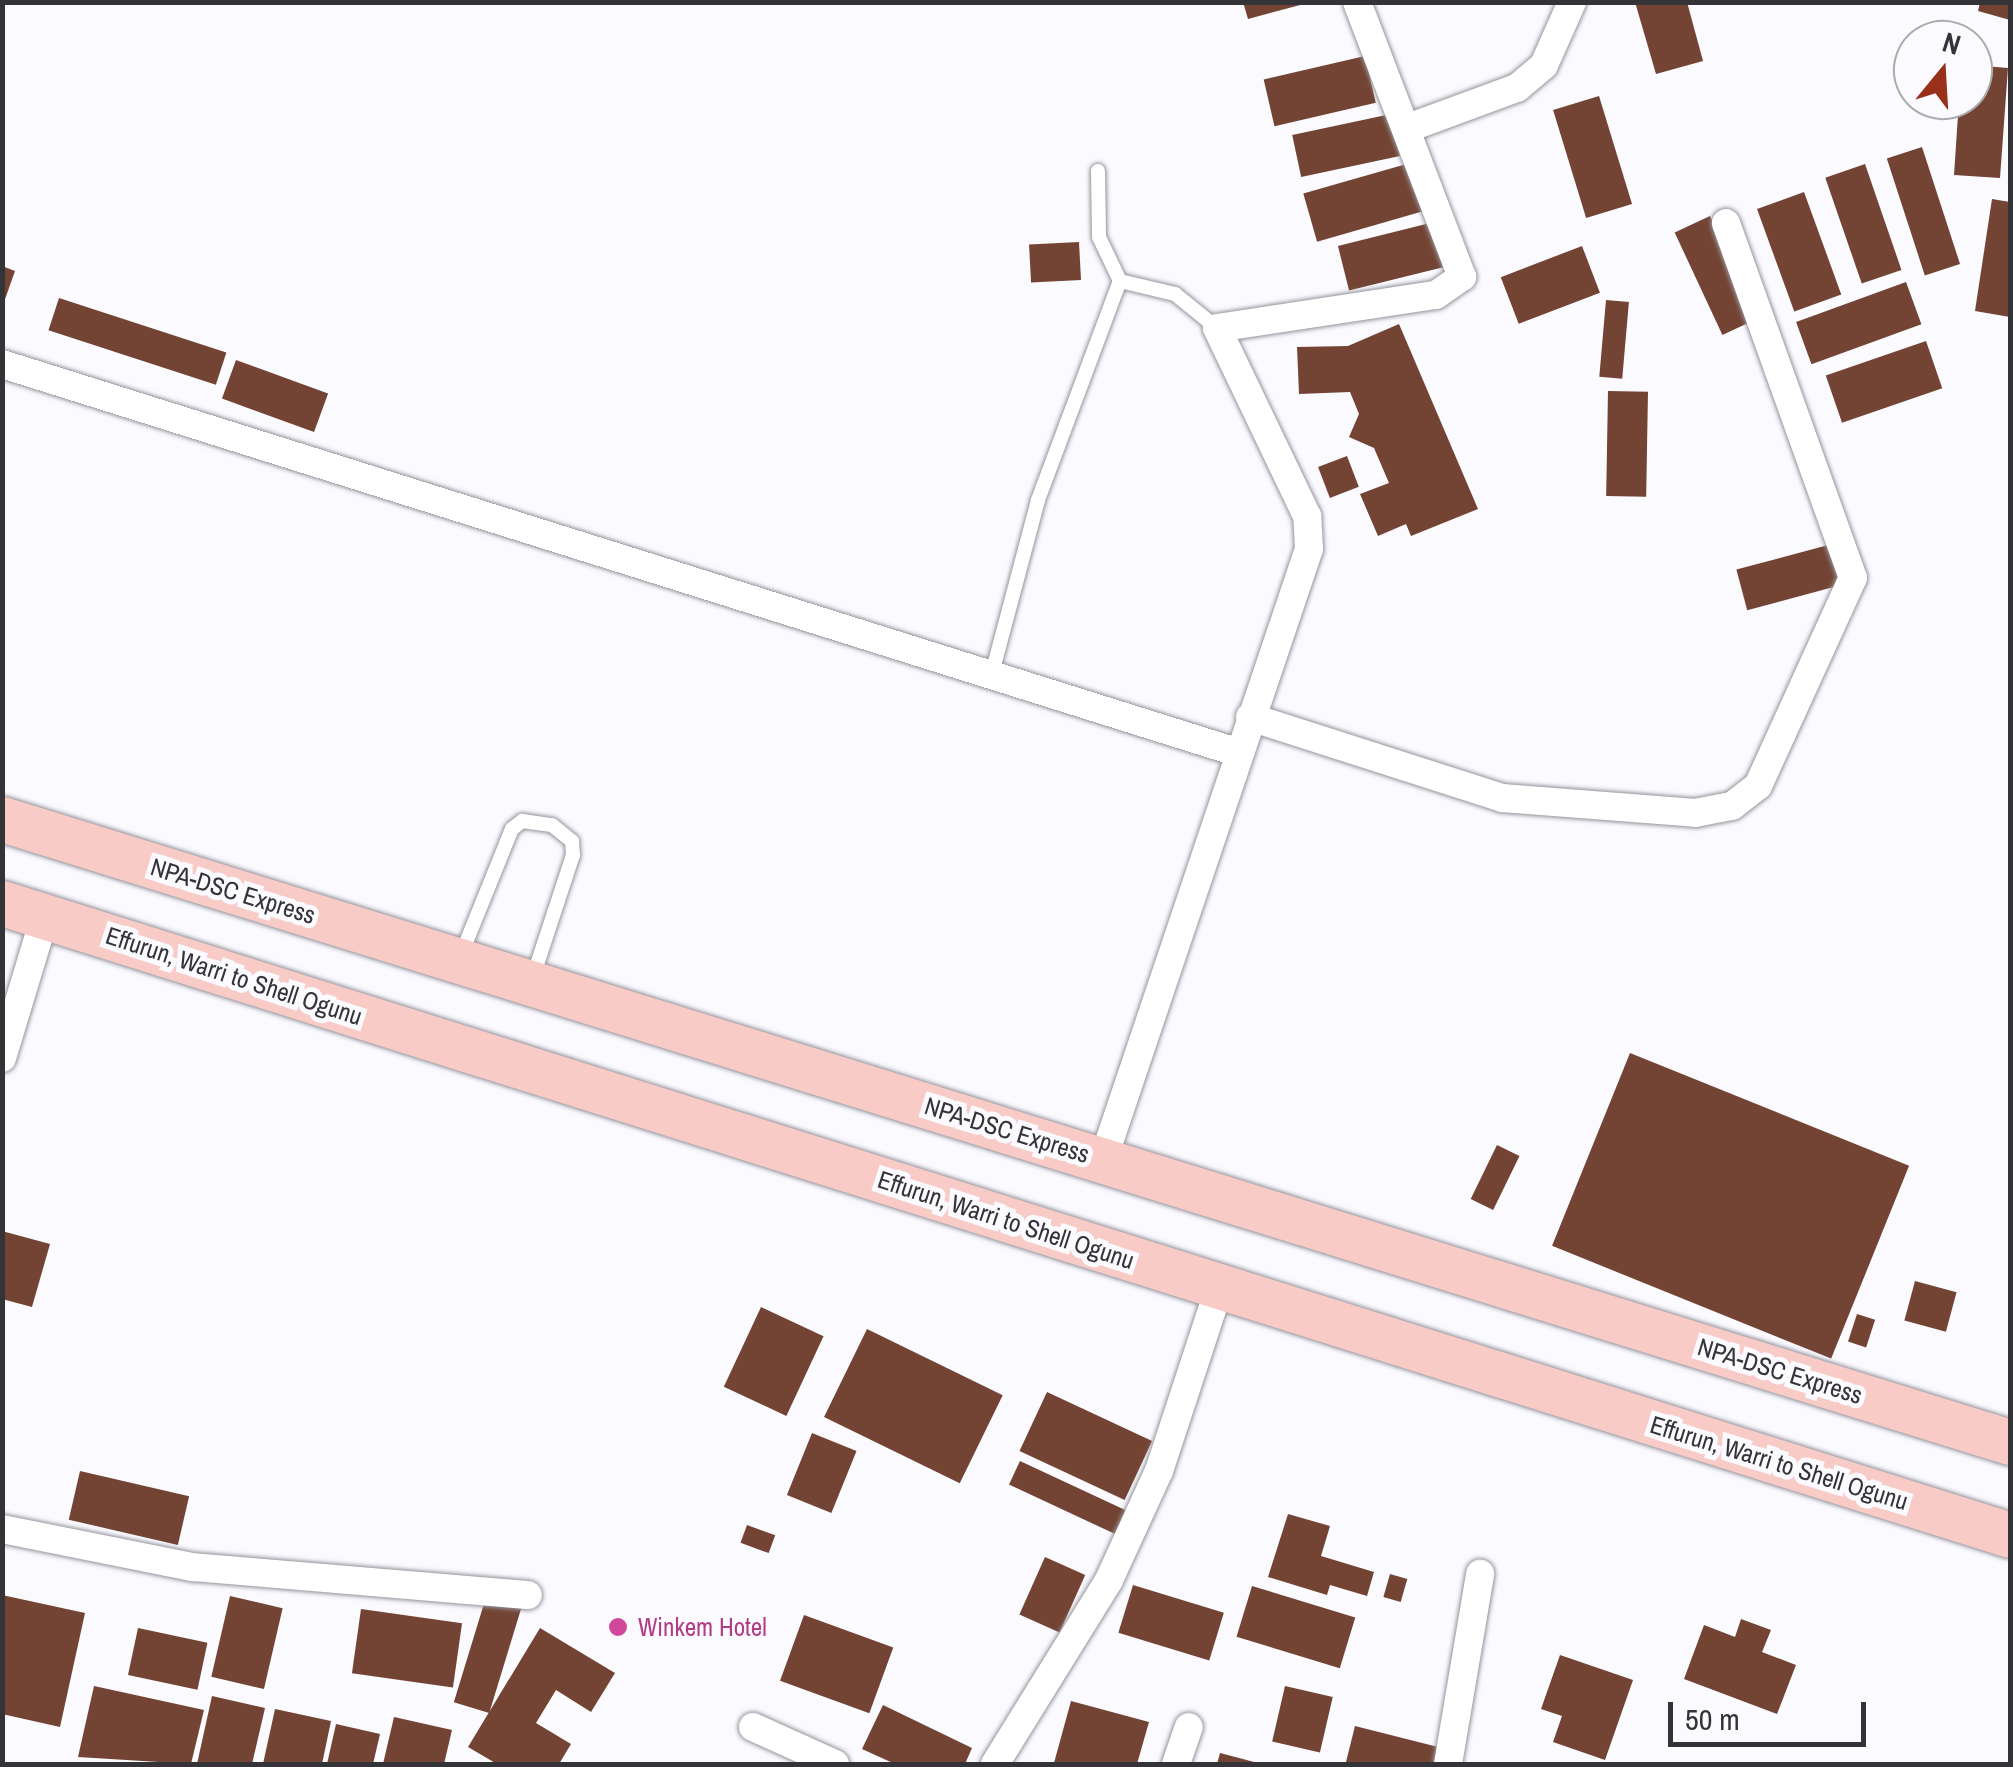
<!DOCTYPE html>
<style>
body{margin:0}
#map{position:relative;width:2013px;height:1767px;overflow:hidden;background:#fafaff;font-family:"Archivo Narrow",sans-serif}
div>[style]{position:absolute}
.building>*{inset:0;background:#734433;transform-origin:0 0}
.roads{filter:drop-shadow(0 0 2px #96949c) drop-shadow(0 0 2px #96949c)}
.service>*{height:14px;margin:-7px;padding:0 7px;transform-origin:7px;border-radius:7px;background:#fff}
.minor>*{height:28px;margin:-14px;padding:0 14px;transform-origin:14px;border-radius:14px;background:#fff}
.primary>*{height:45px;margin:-22.5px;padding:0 22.5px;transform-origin:22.5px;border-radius:22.5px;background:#f8cbc6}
.dots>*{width:28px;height:28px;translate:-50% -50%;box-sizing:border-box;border:5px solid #fafaff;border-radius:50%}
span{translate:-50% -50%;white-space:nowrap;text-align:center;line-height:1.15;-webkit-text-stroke:10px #fafaff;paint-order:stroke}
.street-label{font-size:25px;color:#343337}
.hotel-label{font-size:25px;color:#b23c85}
.left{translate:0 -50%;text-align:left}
.frame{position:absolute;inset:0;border:5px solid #343337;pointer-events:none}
.north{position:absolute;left:1893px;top:20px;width:100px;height:100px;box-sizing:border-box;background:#fafaff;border:2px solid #abaaaf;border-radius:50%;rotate:18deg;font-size:28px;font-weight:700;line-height:40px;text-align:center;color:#343337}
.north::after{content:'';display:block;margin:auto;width:35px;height:45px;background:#99301b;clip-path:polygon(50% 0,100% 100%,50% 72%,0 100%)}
.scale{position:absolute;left:1668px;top:1702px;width:198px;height:45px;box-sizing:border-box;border:5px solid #343337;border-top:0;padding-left:12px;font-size:30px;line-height:35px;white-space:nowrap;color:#343337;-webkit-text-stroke:8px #fafaff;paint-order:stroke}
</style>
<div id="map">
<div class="building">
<div style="clip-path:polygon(1243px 2px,1304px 2px,1304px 4px,1248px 19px)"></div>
<div style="clip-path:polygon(1635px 2px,1687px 2px,1703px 61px,1656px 74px)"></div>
<div style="clip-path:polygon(1980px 2px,2010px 2px,2010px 20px,1978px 11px)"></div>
<div style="left:1365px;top:56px;width:48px;height:104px;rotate:77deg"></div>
<div style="clip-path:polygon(1973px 65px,2008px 68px,2000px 178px,1954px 175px,1959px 100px,1973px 100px)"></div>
<div style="left:1599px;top:96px;width:113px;height:48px;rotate:73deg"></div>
<div style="left:1391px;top:114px;width:43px;height:101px;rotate:78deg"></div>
<div style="left:1922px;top:147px;width:123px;height:37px;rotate:72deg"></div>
<div style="left:1410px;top:163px;width:50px;height:111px;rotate:74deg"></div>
<div style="left:1865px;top:164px;width:112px;height:42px;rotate:71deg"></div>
<div style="left:1804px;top:192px;width:109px;height:50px;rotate:70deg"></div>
<div style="clip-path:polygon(1992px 199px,2010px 202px,2010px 317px,1975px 311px)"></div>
<div style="left:1710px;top:216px;width:113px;height:39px;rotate:65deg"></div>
<div style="left:1434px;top:222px;width:46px;height:99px;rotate:76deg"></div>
<div style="left:1079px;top:242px;width:38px;height:50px;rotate:87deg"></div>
<div style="left:1582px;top:246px;width:50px;height:87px;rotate:69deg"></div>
<div style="clip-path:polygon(2px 266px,15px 271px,3px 305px,2px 305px)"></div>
<div style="left:1906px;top:282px;width:45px;height:117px;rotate:70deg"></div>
<div style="left:59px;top:298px;width:176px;height:34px;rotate:18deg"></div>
<div style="left:1606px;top:300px;width:23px;height:77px;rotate:5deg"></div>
<div style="clip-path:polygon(1399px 324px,1478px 509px,1411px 536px,1406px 524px,1378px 536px,1360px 494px,1389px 483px,1374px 448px,1349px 437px,1359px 414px,1350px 392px,1299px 394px,1297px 347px,1348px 346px)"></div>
<div style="left:1926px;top:341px;width:50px;height:106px;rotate:71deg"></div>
<div style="left:236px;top:360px;width:98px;height:41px;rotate:20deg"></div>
<div style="left:1608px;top:391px;width:40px;height:105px;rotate:1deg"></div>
<div style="left:1347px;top:456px;width:33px;height:31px;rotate:69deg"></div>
<div style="left:1832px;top:544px;width:42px;height:99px;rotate:75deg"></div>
<div style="left:1630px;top:1053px;width:301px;height:208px;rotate:22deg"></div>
<div style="left:1497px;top:1145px;width:25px;height:60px;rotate:26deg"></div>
<div style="clip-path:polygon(2px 1231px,50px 1244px,32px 1307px,2px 1299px)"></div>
<div style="left:1915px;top:1281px;width:43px;height:41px;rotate:15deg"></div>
<div style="left:761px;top:1307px;width:69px;height:88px;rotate:25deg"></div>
<div style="left:1857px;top:1314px;width:19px;height:29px;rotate:18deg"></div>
<div style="left:867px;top:1329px;width:151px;height:98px;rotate:26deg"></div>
<div style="left:1047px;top:1392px;width:116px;height:65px;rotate:25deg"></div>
<div style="left:812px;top:1433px;width:48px;height:67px;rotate:22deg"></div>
<div style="left:1020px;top:1461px;width:119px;height:26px;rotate:25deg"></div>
<div style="left:80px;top:1471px;width:112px;height:50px;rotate:13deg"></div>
<div style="clip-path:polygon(1288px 1514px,1330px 1526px,1321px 1556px,1374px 1572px,1367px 1596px,1330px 1585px,1327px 1595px,1268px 1577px)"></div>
<div style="left:747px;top:1525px;width:30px;height:19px;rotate:20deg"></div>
<div style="left:1045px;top:1557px;width:44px;height:63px;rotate:24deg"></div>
<div style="left:1390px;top:1574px;width:18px;height:24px;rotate:16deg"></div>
<div style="left:1133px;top:1585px;width:95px;height:50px;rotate:17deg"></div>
<div style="left:1252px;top:1586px;width:108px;height:53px;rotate:17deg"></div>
<div style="clip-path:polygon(2px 1595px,85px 1613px,60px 1727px,2px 1714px)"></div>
<div style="left:230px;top:1596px;width:54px;height:83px;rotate:13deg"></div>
<div style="left:486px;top:1597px;width:37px;height:110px;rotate:17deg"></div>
<div style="left:361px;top:1609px;width:102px;height:65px;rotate:8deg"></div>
<div style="left:804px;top:1615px;width:95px;height:70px;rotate:20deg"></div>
<div style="clip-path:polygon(1741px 1619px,1771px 1630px,1762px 1652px,1796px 1665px,1777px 1714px,1684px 1679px,1704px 1625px,1735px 1637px)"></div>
<div style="left:138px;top:1628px;width:71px;height:48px;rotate:12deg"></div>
<div style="clip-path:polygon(540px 1628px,615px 1673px,591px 1712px,556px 1690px,536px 1723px,571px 1744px,559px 1764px,497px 1764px,468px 1747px)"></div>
<div style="clip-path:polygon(1560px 1655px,1633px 1680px,1605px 1760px,1553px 1742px,1562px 1716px,1541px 1709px)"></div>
<div style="clip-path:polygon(94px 1686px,204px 1710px,191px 1764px,78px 1757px)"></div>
<div style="left:1285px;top:1686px;width:49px;height:57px;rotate:13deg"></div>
<div style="clip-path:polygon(212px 1696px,265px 1708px,252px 1764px,197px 1764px)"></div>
<div style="clip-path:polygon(1071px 1701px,1149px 1722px,1137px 1764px,1054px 1763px)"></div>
<div style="clip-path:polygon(883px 1705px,972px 1748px,965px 1764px,895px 1764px,862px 1749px)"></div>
<div style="clip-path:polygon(275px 1709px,331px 1721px,322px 1764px,263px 1764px)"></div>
<div style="clip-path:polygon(394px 1717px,452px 1730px,444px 1764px,383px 1764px)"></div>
<div style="clip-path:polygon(336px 1724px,380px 1734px,373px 1764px,327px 1764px)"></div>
<div style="clip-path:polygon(1355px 1726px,1442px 1748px,1438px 1764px,1346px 1762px)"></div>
<div style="clip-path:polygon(1220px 1753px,1258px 1763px,1258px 1764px,1217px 1764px)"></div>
</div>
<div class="roads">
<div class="service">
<div style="left:1098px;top:171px;width:66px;rotate:89.1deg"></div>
<div style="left:1099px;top:237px;width:49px;rotate:64.5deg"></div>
<div style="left:1120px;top:281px;width:57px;rotate:13.3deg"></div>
<div style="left:1175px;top:294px;width:54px;rotate:39deg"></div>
<div style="left:991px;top:677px;width:183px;rotate:-75.1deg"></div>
<div style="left:1038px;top:500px;width:234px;rotate:-69.5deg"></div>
<div style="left:461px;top:955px;width:136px;rotate:-68deg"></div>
<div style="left:512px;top:829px;width:13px;rotate:-39deg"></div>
<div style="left:522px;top:821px;width:30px;rotate:8deg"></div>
<div style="left:552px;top:825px;width:26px;rotate:39deg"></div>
<div style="left:572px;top:841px;width:14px;rotate:86deg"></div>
<div style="left:573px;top:855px;width:128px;rotate:108.2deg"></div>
</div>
<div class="minor">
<div style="left:1408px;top:128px;width:116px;rotate:-20.2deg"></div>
<div style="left:1517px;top:88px;width:35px;rotate:-40deg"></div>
<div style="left:1544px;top:65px;width:69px;rotate:-66deg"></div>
<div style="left:2px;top:364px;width:1294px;rotate:17.45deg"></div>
<div style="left:1250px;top:717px;width:265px;rotate:17.8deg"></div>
<div style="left:1502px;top:798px;width:194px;rotate:4.4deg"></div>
<div style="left:1695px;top:813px;width:38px;rotate:-11deg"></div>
<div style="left:1732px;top:806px;width:33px;rotate:-38deg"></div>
<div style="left:1758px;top:786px;width:229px;rotate:-65.5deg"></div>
<div style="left:1853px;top:578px;width:377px;rotate:-109.7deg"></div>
<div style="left:2px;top:1058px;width:148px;rotate:-73.2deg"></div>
<div style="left:1103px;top:1160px;width:645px;rotate:-71.37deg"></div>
<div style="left:1309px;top:549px;width:33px;rotate:-93deg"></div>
<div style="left:1307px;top:516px;width:208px;rotate:-115.6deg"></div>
<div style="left:1217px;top:328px;width:221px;rotate:-8.6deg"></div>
<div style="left:1436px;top:295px;width:32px;rotate:-35deg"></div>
<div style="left:1462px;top:277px;width:294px;rotate:-110.9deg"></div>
<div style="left:2px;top:1529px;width:195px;rotate:11.3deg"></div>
<div style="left:193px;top:1567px;width:336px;rotate:4.8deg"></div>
<div style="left:753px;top:1727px;width:90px;rotate:24.3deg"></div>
<div style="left:995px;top:1764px;width:216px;rotate:-58.2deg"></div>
<div style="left:1109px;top:1580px;width:120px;rotate:-65.4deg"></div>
<div style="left:1159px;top:1471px;width:193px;rotate:-71.8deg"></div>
<div style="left:1176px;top:1764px;width:39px;rotate:-71deg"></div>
<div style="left:1448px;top:1764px;width:193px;rotate:-80.4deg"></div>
</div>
<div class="primary">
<div style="left:2px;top:819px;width:2102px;rotate:17.24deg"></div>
<div style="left:2px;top:903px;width:2105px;rotate:17.47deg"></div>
</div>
</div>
<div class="dots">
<div style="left:618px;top:1627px;background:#d1479c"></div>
</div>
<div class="street-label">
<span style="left:233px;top:891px;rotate:17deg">NPA-DSC Express</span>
<span style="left:234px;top:976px;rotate:18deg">Effurun, Warri to Shell Ogunu</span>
<span style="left:1007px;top:1130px;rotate:17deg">NPA-DSC Express</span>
<span style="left:1006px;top:1220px;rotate:18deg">Effurun, Warri to Shell Ogunu</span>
<span style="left:1780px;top:1371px;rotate:17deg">NPA-DSC Express</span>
<span style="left:1779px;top:1463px;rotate:17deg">Effurun, Warri to Shell Ogunu</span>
</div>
<div class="hotel-label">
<span class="left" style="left:638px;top:1627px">Winkem Hotel</span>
</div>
<div class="frame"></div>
<div class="north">N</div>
<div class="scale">50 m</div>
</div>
